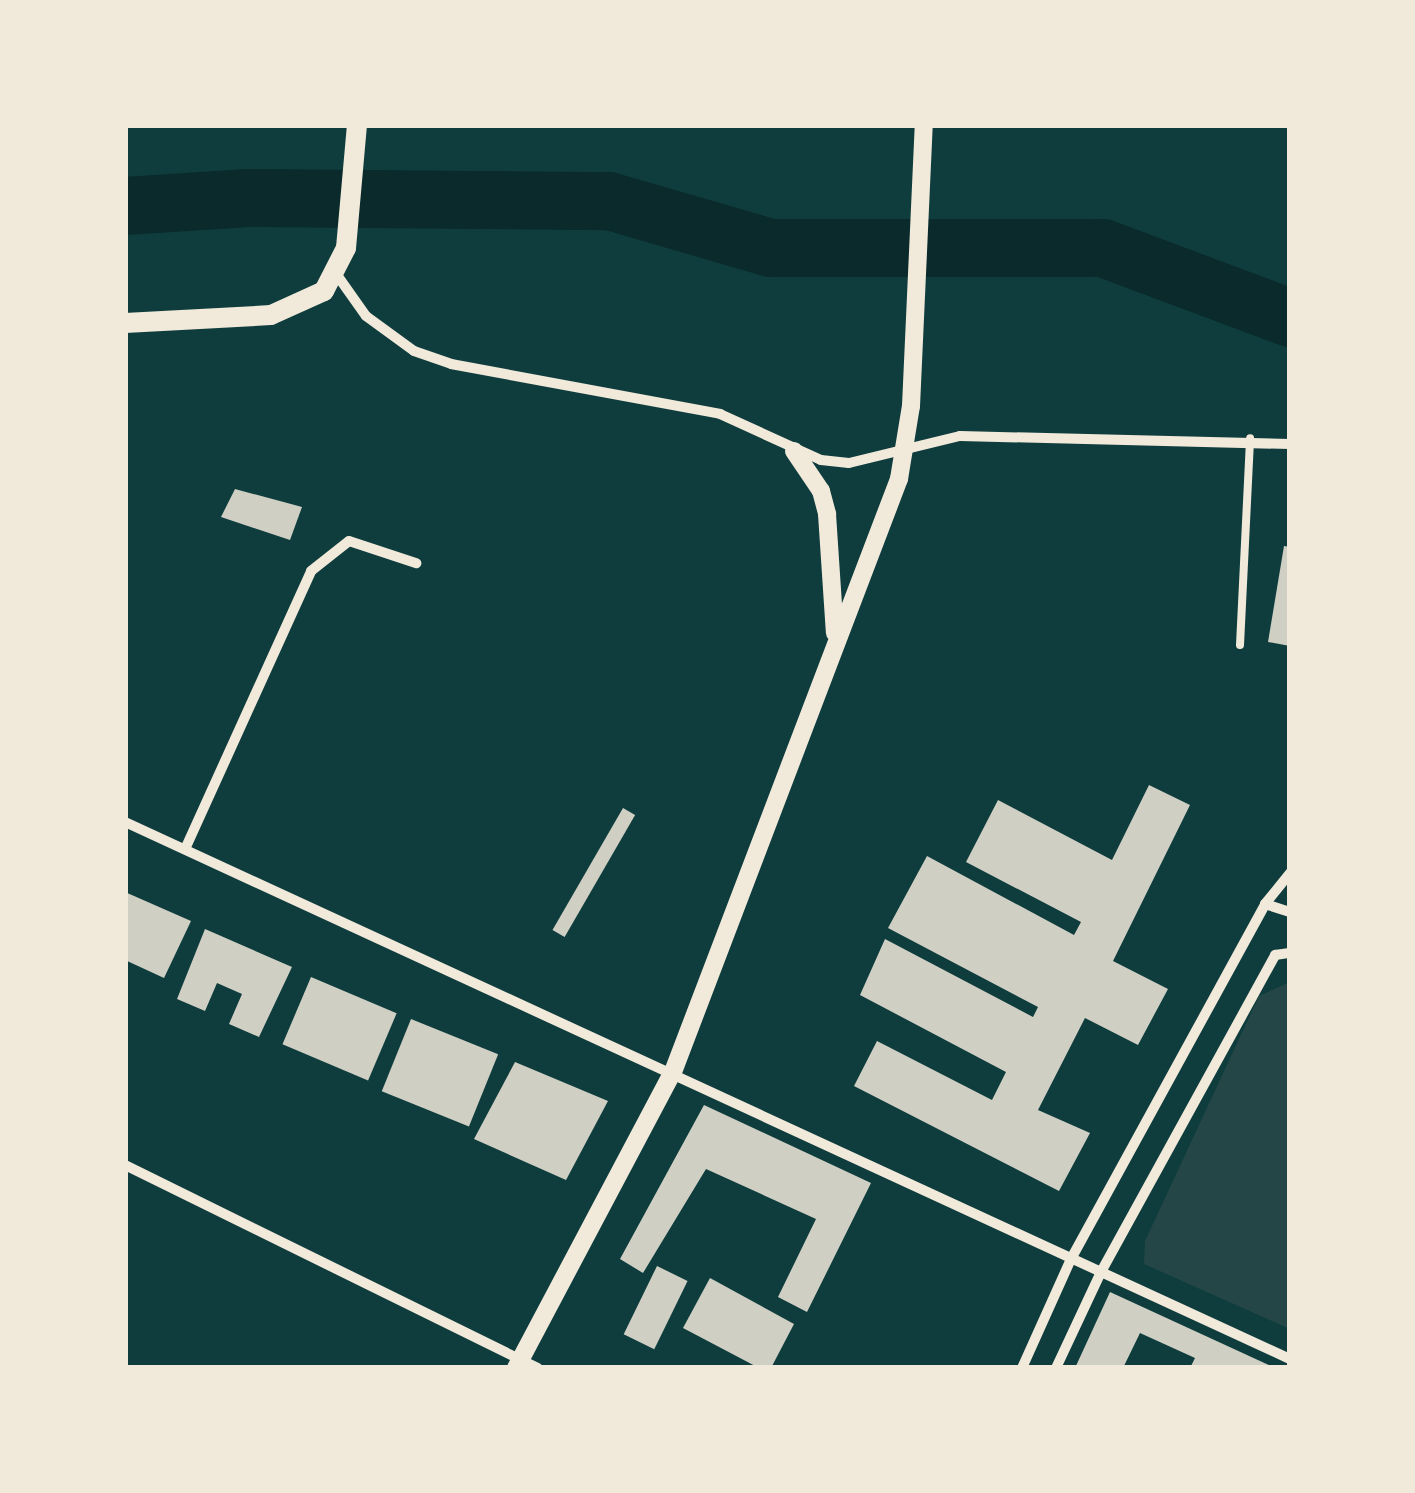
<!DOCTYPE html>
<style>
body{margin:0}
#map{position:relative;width:1415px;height:1493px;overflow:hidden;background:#0f3d3e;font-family:Overpass,sans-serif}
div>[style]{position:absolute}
.green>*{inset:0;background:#244646}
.river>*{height:58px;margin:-29px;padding:0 29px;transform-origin:29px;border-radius:29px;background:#0a2a2b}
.building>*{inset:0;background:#cfcfc3;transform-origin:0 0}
.service>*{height:8px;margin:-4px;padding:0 4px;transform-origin:4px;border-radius:4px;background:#f1e9da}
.minor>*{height:10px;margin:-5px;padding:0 5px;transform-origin:5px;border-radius:5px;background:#f1e9da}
.tertiary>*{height:18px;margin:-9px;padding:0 9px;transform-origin:9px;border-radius:9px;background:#f1e9da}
.secondary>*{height:20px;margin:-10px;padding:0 10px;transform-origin:10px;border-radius:10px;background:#f1e9da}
span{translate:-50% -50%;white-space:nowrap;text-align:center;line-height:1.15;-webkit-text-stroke:8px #f1e9da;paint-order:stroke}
.frame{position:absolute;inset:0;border:128px solid #f1e9da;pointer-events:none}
</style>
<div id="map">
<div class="green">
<div style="clip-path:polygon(1290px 982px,1290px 1329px,1144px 1264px,1145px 1241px,1259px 996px)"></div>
</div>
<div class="river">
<div style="left:125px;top:206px;width:124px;rotate:-3.7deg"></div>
<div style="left:249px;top:198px;width:360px;rotate:0.5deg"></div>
<div style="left:609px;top:201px;width:169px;rotate:16.2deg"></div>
<div style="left:771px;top:248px;width:332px"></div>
<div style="left:1103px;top:248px;width:200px;rotate:20.5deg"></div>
</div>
<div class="building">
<div style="clip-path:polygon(235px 489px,302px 507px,290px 540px,221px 517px)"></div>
<div style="clip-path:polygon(1284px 546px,1290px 547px,1290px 646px,1268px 642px)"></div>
<div style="clip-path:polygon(1149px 785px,1190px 805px,1113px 961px,1168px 989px,1138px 1045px,1085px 1018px,1038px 1110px,1090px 1133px,1059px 1191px,854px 1086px,877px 1041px,992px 1100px,1006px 1072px,860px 995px,885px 939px,1033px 1017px,1038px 1007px,888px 928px,927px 856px,1074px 935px,1081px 922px,966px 862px,998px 800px,1112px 860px)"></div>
<div style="left:623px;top:808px;width:14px;height:141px;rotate:30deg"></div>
<div style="clip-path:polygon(125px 892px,191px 921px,164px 978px,125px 960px)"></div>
<div style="clip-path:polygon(205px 929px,292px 967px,259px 1037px,229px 1024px,242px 994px,217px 983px,205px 1011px,177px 999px)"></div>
<div style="left:311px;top:977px;width:93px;height:73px;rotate:23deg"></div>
<div style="left:411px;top:1019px;width:94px;height:78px;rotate:22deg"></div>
<div style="clip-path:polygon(515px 1062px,608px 1101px,566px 1180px,474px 1139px)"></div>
<div style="clip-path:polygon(704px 1105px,871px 1183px,807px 1312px,778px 1297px,816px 1219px,706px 1169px,643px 1273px,620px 1259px)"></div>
<div style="left:657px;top:1266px;width:34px;height:76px;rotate:26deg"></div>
<div style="clip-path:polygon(710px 1278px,794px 1324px,771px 1368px,759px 1368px,683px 1328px)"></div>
<div style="clip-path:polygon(1110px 1292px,1275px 1368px,1190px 1368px,1195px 1358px,1140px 1333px,1123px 1368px,1075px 1368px)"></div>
</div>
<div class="service">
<div style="left:1240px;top:645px;width:207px;rotate:-87.2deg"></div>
</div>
<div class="minor">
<div style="left:337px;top:275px;width:50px;rotate:54.7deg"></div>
<div style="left:366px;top:316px;width:59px;rotate:36.1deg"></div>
<div style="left:414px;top:351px;width:39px;rotate:19deg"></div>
<div style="left:451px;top:364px;width:274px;rotate:10.5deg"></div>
<div style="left:720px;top:414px;width:111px;rotate:24.5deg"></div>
<div style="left:821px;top:460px;width:28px;rotate:6deg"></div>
<div style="left:849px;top:463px;width:114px;rotate:-13.7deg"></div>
<div style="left:960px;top:436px;width:330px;rotate:1.4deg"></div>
<div style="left:125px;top:822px;width:1283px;rotate:24.75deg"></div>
<div style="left:186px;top:847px;width:303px;rotate:-65.6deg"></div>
<div style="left:311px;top:571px;width:48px;rotate:-38.3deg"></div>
<div style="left:349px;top:541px;width:71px;rotate:18.2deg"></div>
<div style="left:1265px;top:904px;width:26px;rotate:18deg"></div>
<div style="left:125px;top:1165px;width:460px;rotate:26.2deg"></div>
<div style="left:1022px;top:1368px;width:120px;rotate:-65.8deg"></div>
<div style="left:1071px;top:1259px;width:405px;rotate:-61.3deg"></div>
<div style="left:1265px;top:904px;width:40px;rotate:-51deg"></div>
<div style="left:1056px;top:1368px;width:106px;rotate:-64.9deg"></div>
<div style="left:1101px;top:1272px;width:362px;rotate:-61.2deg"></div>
<div style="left:1275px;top:955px;width:15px;rotate:-8deg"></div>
</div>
<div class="tertiary">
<div style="left:794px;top:451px;width:48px;rotate:56deg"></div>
<div style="left:821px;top:491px;width:24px;rotate:75deg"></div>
<div style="left:827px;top:514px;width:119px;rotate:86.2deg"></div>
<div style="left:516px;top:1368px;width:335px;rotate:-62.1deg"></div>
<div style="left:673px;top:1072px;width:635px;rotate:-69.14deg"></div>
<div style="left:899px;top:479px;width:74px;rotate:-80.7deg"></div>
<div style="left:911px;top:406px;width:281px;rotate:-87.4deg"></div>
</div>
<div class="secondary">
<div style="left:125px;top:323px;width:146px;rotate:-3.1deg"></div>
<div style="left:271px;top:315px;width:58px;rotate:-24.4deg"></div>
<div style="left:324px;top:291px;width:48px;rotate:-62.9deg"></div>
<div style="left:346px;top:248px;width:123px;rotate:-84.9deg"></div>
</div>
<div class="frame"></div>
</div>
